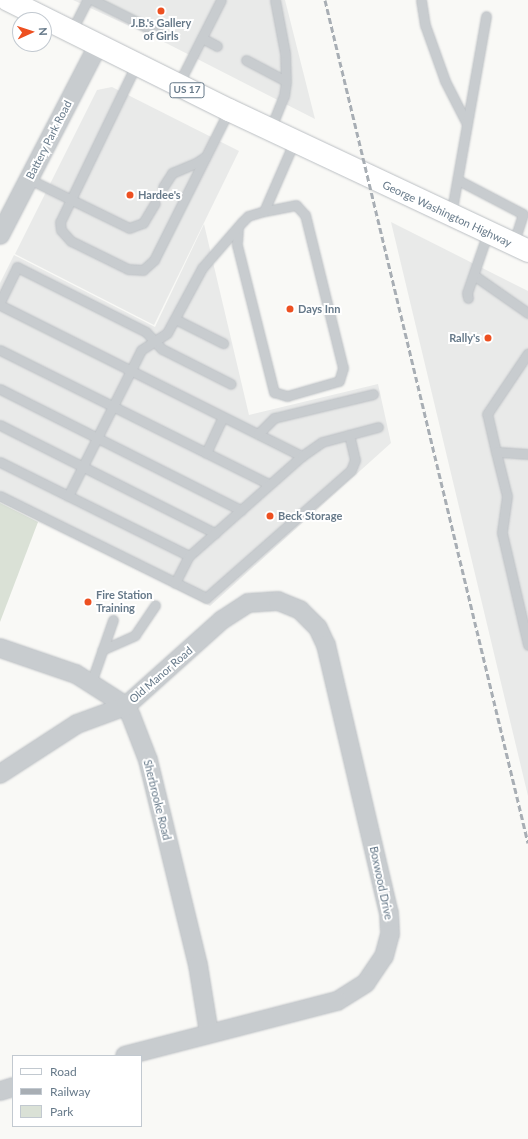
<!DOCTYPE html>
<style>
body{margin:0}
#map{position:relative;width:528px;height:1139px;overflow:hidden;background:#f9f9f6;font-family:Lato,sans-serif}
div>[style]{position:absolute}
.built>*{inset:0;background:#e9eae9}
.green>*{inset:0;background:#dae1d6}
.roads{filter:drop-shadow(0 0 1px #bbbfc3) drop-shadow(0 0 1px #bbbfc3)}
.lane>*{height:9px;margin:-4.5px;padding:0 4.5px;transform-origin:4.5px;border-radius:4.5px;background:#c8cccf}
.street>*{height:18px;margin:-9px;padding:0 9px;transform-origin:9px;border-radius:9px;background:#c8cccf}
.primary>*{height:22px;margin:-11px;padding:0 11px;transform-origin:11px;border-radius:11px;background:#fff}
.rail>*{height:3px;margin-top:-1.5px;transform-origin:0;background:repeating-linear-gradient(90deg,#a8aeb4 0 6px,transparent 0 9px)}
.dots>*{width:11px;height:11px;translate:-50% -50%;box-sizing:border-box;border:2px solid #fff;border-radius:50%}
span{translate:-50% -50%;white-space:nowrap;text-align:center;line-height:1.15;-webkit-text-stroke:4px #fff;paint-order:stroke}
.shield-label span{padding:1px 3px;background:#fff;border:1px solid;border-radius:3px;-webkit-text-stroke-width:0}
.shield-label{font-size:10px;color:#667989;font-weight:700}
.poi-label{font-size:11px;color:#667989;font-weight:700}
.left{translate:0 -50%;text-align:left}
.right{translate:-100% -50%;text-align:right}
.street-label{font-size:11px;color:#667989}
.legend{position:absolute;left:12px;top:1055px;width:130px;height:72px;box-sizing:border-box;background:#fff;border:1px solid #c2c9d0;margin:0;padding:5px 7px;list-style:none;font-size:12px;color:#667989}
.legend li{display:flex;align-items:center;gap:8px;height:20px}
.legend b{width:20px;border:1px solid #c2c9d0}
.north{position:absolute;left:12px;top:12px;width:40px;height:40px;box-sizing:border-box;background:#fff;border:1px solid #c2c9d0;border-radius:50%;rotate:87deg;font-size:11px;font-weight:700;line-height:16px;text-align:center;color:#667989}
.north::after{content:'';display:block;margin:auto;width:14px;height:18px;background:#ed5021;clip-path:polygon(50% 0,100% 100%,50% 72%,0 100%)}
</style>
<div id="map">
<div class="built">
<div style="clip-path:polygon(73px 0,285px 0,315px 119px,168px 44px)"></div>
<div style="clip-path:polygon(112px 87px,239px 151px,154px 325px,15px 254px,97px 90px)"></div>
<div style="clip-path:polygon(391px 222px,528px 291px,528px 796px)"></div>
<div style="clip-path:polygon(204px 224px,249px 415px,378px 384px,391px 443px,210px 606px,0 501px,0 283px,14px 255px,155px 327px)"></div>
</div>
<div class="green">
<div style="clip-path:polygon(0 503px,38px 522px,0 622px)"></div>
</div>
<div class="roads">
<div class="lane">
<div style="left:93px;top:0;width:74px;rotate:26.6deg"></div>
<div style="left:421px;top:0;width:25px;rotate:81deg"></div>
<div style="left:425px;top:25px;width:59px;rotate:70.3deg"></div>
<div style="left:445px;top:81px;width:48px;rotate:62.9deg"></div>
<div style="left:71px;top:32px;width:36px;rotate:-63deg"></div>
<div style="left:202px;top:38px;width:17px;rotate:28deg"></div>
<div style="left:246px;top:60px;width:45px;rotate:27.7deg"></div>
<div style="left:136px;top:65px;width:174px;rotate:115.8deg"></div>
<div style="left:60px;top:222px;width:8px;rotate:83deg"></div>
<div style="left:61px;top:230px;width:15px;rotate:48deg"></div>
<div style="left:71px;top:241px;width:64px;rotate:26.2deg"></div>
<div style="left:128px;top:269px;width:15px;rotate:4deg"></div>
<div style="left:143px;top:270px;width:15px;rotate:-42deg"></div>
<div style="left:154px;top:260px;width:168px;rotate:-63.4deg"></div>
<div style="left:178px;top:85px;width:95px;rotate:-63.2deg"></div>
<div style="left:270px;top:130px;width:37px;rotate:-68deg"></div>
<div style="left:284px;top:96px;width:15px;rotate:-82deg"></div>
<div style="left:286px;top:81px;width:28px;rotate:-92deg"></div>
<div style="left:285px;top:53px;width:54px;rotate:-100.7deg"></div>
<div style="left:29px;top:179px;width:111px;rotate:26.1deg"></div>
<div style="left:129px;top:228px;width:15px;rotate:-20deg"></div>
<div style="left:143px;top:223px;width:23px;rotate:-59deg"></div>
<div style="left:458px;top:180px;width:73px;rotate:27.6deg"></div>
<div style="left:523px;top:214px;width:32px;rotate:108deg"></div>
<div style="left:163px;top:187px;width:17px;rotate:-57deg"></div>
<div style="left:172px;top:173px;width:26px;rotate:-23deg"></div>
<div style="left:196px;top:163px;width:11px;rotate:-34deg"></div>
<div style="left:451px;top:215px;width:202px;rotate:-80deg"></div>
<div style="left:238px;top:229px;width:16px;rotate:94deg"></div>
<div style="left:237px;top:245px;width:152px;rotate:75.9deg"></div>
<div style="left:274px;top:392px;width:14px;rotate:17deg"></div>
<div style="left:287px;top:396px;width:54px;rotate:-16.1deg"></div>
<div style="left:339px;top:381px;width:14px;rotate:-73deg"></div>
<div style="left:343px;top:368px;width:158px;rotate:-103.9deg"></div>
<div style="left:305px;top:215px;width:13px;rotate:-132deg"></div>
<div style="left:296px;top:205px;width:33px;rotate:169deg"></div>
<div style="left:475px;top:276px;width:65px;rotate:34.9deg"></div>
<div style="left:468px;top:298px;width:5px;rotate:-101deg"></div>
<div style="left:467px;top:293px;width:65px;rotate:-71deg"></div>
<div style="left:0;top:302px;width:39px;rotate:-64deg"></div>
<div style="left:17px;top:267px;width:144px;rotate:26.7deg"></div>
<div style="left:146px;top:332px;width:23px;rotate:47deg"></div>
<div style="left:162px;top:349px;width:77px;rotate:26.9deg"></div>
<div style="left:0;top:305px;width:338px;rotate:26.6deg"></div>
<div style="left:175px;top:319px;width:54px;rotate:26.6deg"></div>
<div style="left:0;top:350px;width:301px;rotate:26.5deg"></div>
<div style="left:0;top:389px;width:270px;rotate:26.7deg"></div>
<div style="left:0;top:425px;width:241px;rotate:26.7deg"></div>
<div style="left:258px;top:434px;width:23px;rotate:-45deg"></div>
<div style="left:274px;top:418px;width:102px;rotate:-13.6deg"></div>
<div style="left:496px;top:452px;width:39px;rotate:-103deg"></div>
<div style="left:487px;top:414px;width:73px;rotate:-56.1deg"></div>
<div style="left:206px;top:453px;width:40px;rotate:-65deg"></div>
<div style="left:528px;top:454px;width:32px;rotate:-176deg"></div>
<div style="left:496px;top:452px;width:45px;rotate:76deg"></div>
<div style="left:507px;top:496px;width:37px;rotate:98deg"></div>
<div style="left:502px;top:533px;width:115px;rotate:76.9deg"></div>
<div style="left:0;top:462px;width:211px;rotate:26.4deg"></div>
<div style="left:0;top:496px;width:230px;rotate:26.3deg"></div>
<div style="left:206px;top:598px;width:193px;rotate:-41.4deg"></div>
<div style="left:351px;top:470px;width:11px;rotate:-68deg"></div>
<div style="left:355px;top:460px;width:26px;rotate:-103deg"></div>
<div style="left:68px;top:496px;width:163px;rotate:-63.4deg"></div>
<div style="left:141px;top:350px;width:31px;rotate:-33deg"></div>
<div style="left:167px;top:333px;width:74px;rotate:-61.7deg"></div>
<div style="left:202px;top:268px;width:61px;rotate:-49deg"></div>
<div style="left:242px;top:222px;width:8px;rotate:-45deg"></div>
<div style="left:248px;top:216px;width:17px;rotate:-17deg"></div>
<div style="left:264px;top:211px;width:75px;rotate:-66.5deg"></div>
<div style="left:175px;top:583px;width:30px;rotate:-63deg"></div>
<div style="left:189px;top:556px;width:151px;rotate:-41.5deg"></div>
<div style="left:302px;top:456px;width:24px;rotate:-35deg"></div>
<div style="left:322px;top:442px;width:58px;rotate:-15deg"></div>
<div style="left:102px;top:650px;width:36px;rotate:-24deg"></div>
<div style="left:135px;top:635px;width:36px;rotate:-56deg"></div>
<div style="left:91px;top:683px;width:67px;rotate:-70.8deg"></div>
</div>
<div class="street">
<div style="left:0;top:235px;width:214px;rotate:-62.7deg"></div>
<div style="left:0;top:648px;width:80px;rotate:18.9deg"></div>
<div style="left:76px;top:674px;width:59px;rotate:32.6deg"></div>
<div style="left:126px;top:706px;width:11px;rotate:63deg"></div>
<div style="left:131px;top:716px;width:47px;rotate:68.9deg"></div>
<div style="left:148px;top:760px;width:211px;rotate:76.3deg"></div>
<div style="left:198px;top:965px;width:69px;rotate:80.8deg"></div>
<div style="left:0;top:774px;width:92px;rotate:-33deg"></div>
<div style="left:77px;top:724px;width:52px;rotate:-20.2deg"></div>
<div style="left:126px;top:706px;width:129px;rotate:-41.9deg"></div>
<div style="left:222px;top:620px;width:31px;rotate:-33deg"></div>
<div style="left:248px;top:603px;width:30px;rotate:-4deg"></div>
<div style="left:278px;top:601px;width:24px;rotate:22deg"></div>
<div style="left:300px;top:610px;width:25px;rotate:45deg"></div>
<div style="left:318px;top:628px;width:19px;rotate:65deg"></div>
<div style="left:326px;top:645px;width:275px;rotate:76.8deg"></div>
<div style="left:389px;top:913px;width:21px;rotate:87deg"></div>
<div style="left:390px;top:934px;width:23px;rotate:105deg"></div>
<div style="left:384px;top:956px;width:32px;rotate:124deg"></div>
<div style="left:366px;top:983px;width:34px;rotate:148deg"></div>
<div style="left:337px;top:1001px;width:219px;rotate:165.5deg"></div>
<div style="left:0;top:1091px;width:14px;rotate:-17deg"></div>
</div>
<div class="primary">
<div style="left:8px;top:0;width:247px;rotate:26.5deg"></div>
<div style="left:229px;top:110px;width:331px;rotate:25.2deg"></div>
</div>
</div>
<div class="rail">
<div style="left:325px;top:0;width:867px;rotate:76.46deg"></div>
</div>
<div class="dots">
<div style="left:161px;top:11px;background:#ed5021"></div>
<div style="left:130px;top:195px;background:#ed5021"></div>
<div style="left:290px;top:309px;background:#ed5021"></div>
<div style="left:488px;top:338px;background:#ed5021"></div>
<div style="left:270px;top:516px;background:#ed5021"></div>
<div style="left:88px;top:602px;background:#ed5021"></div>
</div>
<div class="shield-label">
<span style="left:187px;top:90px">US 17</span>
</div>
<div class="poi-label">
<span style="left:161px;top:30px">J.B.'s Gallery<br>of Girls</span>
<span class="left" style="left:138px;top:195px">Hardee's</span>
<span class="left" style="left:298px;top:309px">Days Inn</span>
<span class="right" style="left:480px;top:338px">Rally's</span>
<span class="left" style="left:278px;top:516px">Beck Storage</span>
<span class="left" style="left:96px;top:602px">Fire Station<br>Training</span>
</div>
<div class="street-label">
<span style="left:49px;top:140px;rotate:-63deg">Battery Park Road</span>
<span style="left:447px;top:214px;rotate:25deg">George Washington Highway</span>
<span style="left:161px;top:675px;rotate:-41deg">Old Manor Road</span>
<span style="left:157px;top:800px;rotate:76deg">Sherbrooke Road</span>
<span style="left:381px;top:883px;rotate:78deg">Boxwood Drive</span>
</div>
<ul class="legend">
<li><b style="height:5px;background:#fff"></b>Road</li>
<li><b style="height:5px;background:#a8aeb4"></b>Railway</li>
<li><b style="height:11px;background:#dae1d6"></b>Park</li>
</ul>
<div class="north">N</div>
</div>
